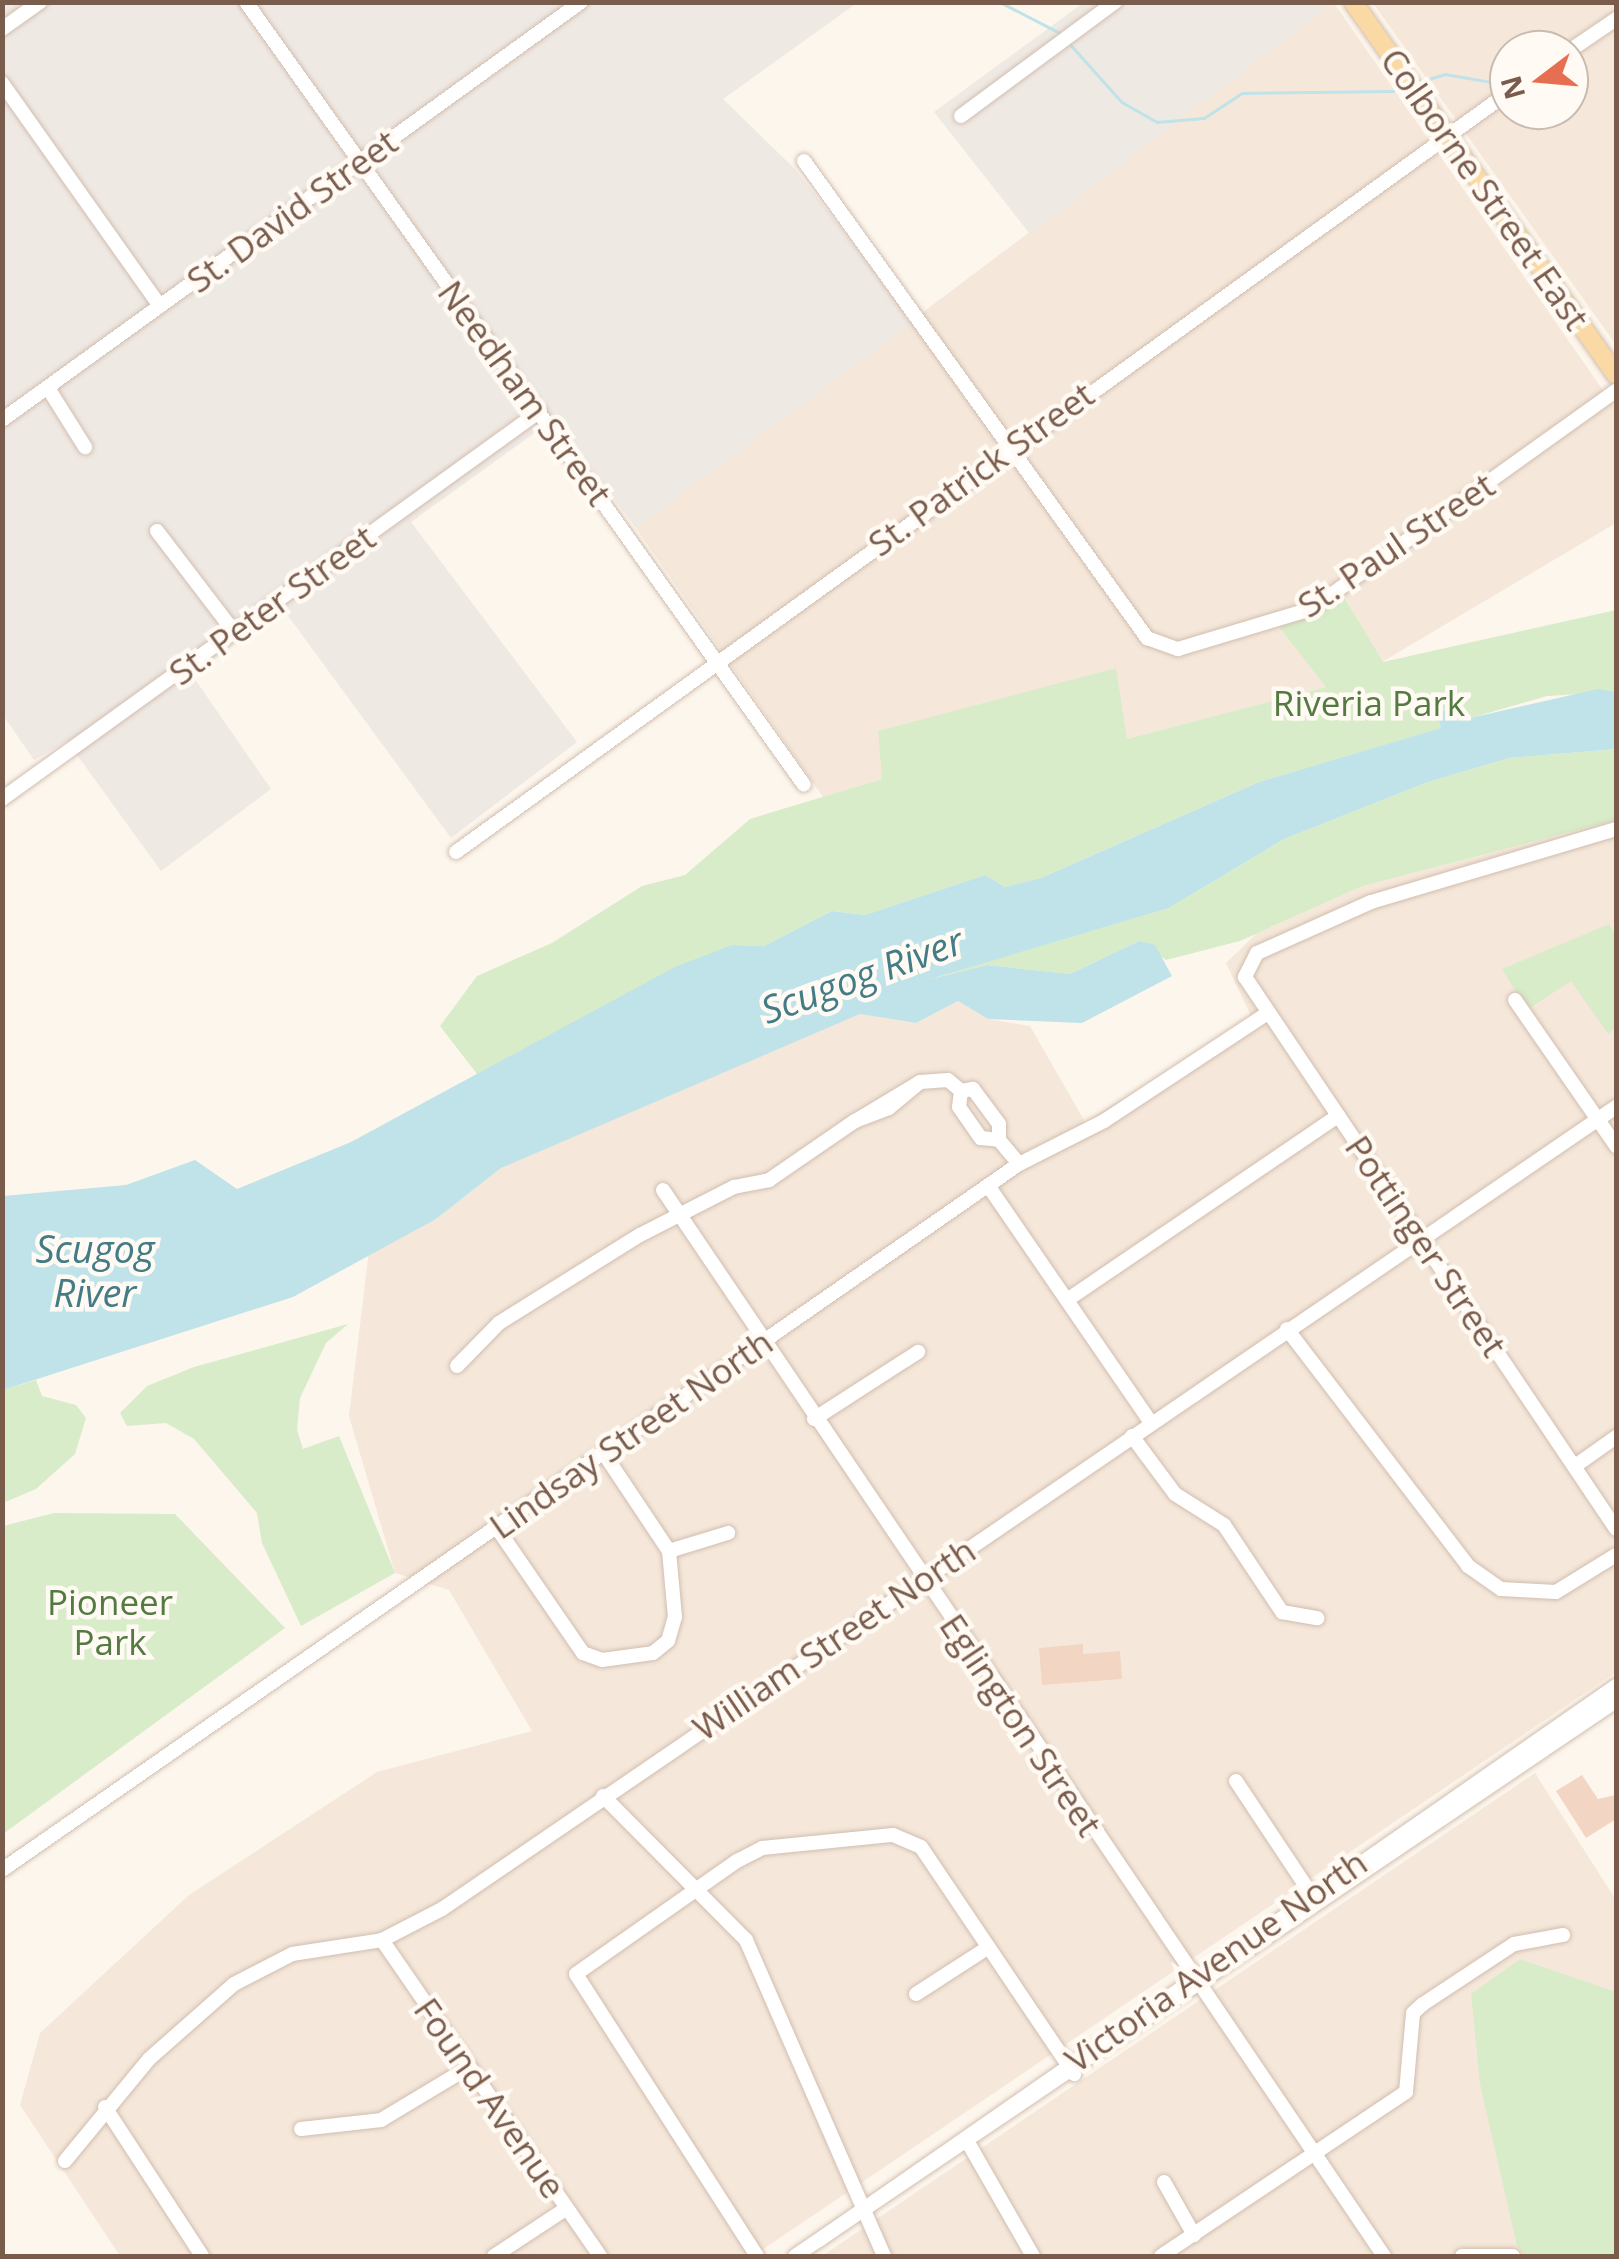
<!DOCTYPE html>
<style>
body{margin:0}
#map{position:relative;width:1619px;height:2259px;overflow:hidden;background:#fdf6ec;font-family:"Open Sans",sans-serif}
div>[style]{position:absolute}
.residential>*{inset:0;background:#f5e8da}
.industrial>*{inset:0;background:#efe9e4}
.green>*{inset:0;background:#d8ecc9}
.water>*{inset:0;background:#bfe3e8}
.stream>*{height:2.5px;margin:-1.25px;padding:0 1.25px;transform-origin:1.25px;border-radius:1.25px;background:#bfe3e8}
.building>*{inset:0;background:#f3d5c3}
.roads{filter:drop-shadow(0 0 2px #d1beb0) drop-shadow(0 0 2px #d1beb0)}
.minor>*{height:14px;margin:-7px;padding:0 7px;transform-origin:7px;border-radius:7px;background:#fff}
.major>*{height:18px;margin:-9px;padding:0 9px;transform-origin:9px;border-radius:9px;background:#fbd9a5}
span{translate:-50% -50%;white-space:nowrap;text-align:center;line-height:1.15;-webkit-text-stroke:9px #fffaf3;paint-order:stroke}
.street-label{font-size:35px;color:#7a5c4d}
.park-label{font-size:35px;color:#537a41}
.water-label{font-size:38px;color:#437c86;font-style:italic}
.frame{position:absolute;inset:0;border:5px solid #7a5c4d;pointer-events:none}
.north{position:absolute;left:1489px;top:30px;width:100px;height:100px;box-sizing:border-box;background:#fffaf3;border:2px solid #cabbb1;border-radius:50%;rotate:254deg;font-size:28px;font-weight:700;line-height:40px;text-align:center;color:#7a5c4d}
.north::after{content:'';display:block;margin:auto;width:35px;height:45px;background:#e76f51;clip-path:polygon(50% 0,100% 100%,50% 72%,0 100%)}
</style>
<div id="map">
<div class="residential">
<div style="clip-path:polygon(1334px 3px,1616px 409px,1616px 523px,1382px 662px,1340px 588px,1327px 687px,1127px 739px,1115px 668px,1015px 700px,882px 779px,823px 797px,636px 528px)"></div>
<div style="clip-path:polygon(evenodd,1373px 3px,1616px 3px,1616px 345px,1373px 3px,1509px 50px,1569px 50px,1569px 110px,1509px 110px,1509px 50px)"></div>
<div style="clip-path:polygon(1616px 820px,1616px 1672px,753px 2256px,120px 2256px,20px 2105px,40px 2033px,189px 1895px,377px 1772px,532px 1731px,449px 1590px,395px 1573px,349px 1416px,369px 1251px,436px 1219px,501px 1168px,585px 1127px,860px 1014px,916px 1023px,958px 1001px,988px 1019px,1030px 1026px,1085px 1122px,1253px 1020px,1226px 963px,1256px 934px,1363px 886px)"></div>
<div style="clip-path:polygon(1535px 1773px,1616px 1900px,1616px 2256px,822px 2256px)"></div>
</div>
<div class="industrial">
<div style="clip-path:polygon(2px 3px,857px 3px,723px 99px,795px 169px,914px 321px,636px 528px,554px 419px,411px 522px,577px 742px,451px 838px,283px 609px,192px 675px,271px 789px,161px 871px,67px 741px,34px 760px,3px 715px)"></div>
<div style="clip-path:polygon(1083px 3px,1334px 3px,1030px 234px,934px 112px)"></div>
</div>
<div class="green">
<div style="clip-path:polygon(1339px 588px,1383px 662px,1616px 610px,1616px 692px,1547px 696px,1457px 722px,1452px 709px,1442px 728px,1259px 782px,1041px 878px,1005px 887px,985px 875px,865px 915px,832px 911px,764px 946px,732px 945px,477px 1074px,440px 1026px,477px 976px,552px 943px,642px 886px,685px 875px,750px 819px,882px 779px,878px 731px,1116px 668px,1127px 739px,1326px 687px,1276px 623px)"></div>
<div style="clip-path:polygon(1616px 749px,1616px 820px,1363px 886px,1240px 941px,1166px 960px,1139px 941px,1070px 974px,987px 965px,926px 980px,1169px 908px,1284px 839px,1428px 782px,1509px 758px)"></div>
<div style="clip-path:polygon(1609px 924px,1616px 936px,1616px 1028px,1608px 1034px,1571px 981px,1527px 1010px,1502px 969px)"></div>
<div style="clip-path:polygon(348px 1324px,326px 1343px,300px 1398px,297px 1430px,303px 1449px,339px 1436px,395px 1573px,301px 1626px,262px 1543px,257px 1513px,194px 1439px,166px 1423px,127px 1426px,120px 1413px,147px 1386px,194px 1367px)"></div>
<div style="clip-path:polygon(36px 1380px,42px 1396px,76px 1405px,86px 1418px,75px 1454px,36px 1489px,3px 1503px,3px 1390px)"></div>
<div style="clip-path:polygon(54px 1513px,175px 1514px,285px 1628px,3px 1834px,3px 1526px)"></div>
<div style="clip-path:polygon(1520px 1959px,1616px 1992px,1616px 2256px,1526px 2256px,1517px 2246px,1480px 2084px,1471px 1994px)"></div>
</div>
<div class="water">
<div style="clip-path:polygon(1598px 689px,1616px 692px,1616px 749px,1509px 758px,1428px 782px,1284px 839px,1169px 908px,927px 980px,987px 965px,1070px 974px,1139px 941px,1155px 945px,1172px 976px,1082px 1023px,988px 1019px,958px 1001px,916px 1023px,860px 1014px,501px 1168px,436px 1219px,293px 1297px,3px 1390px,3px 1196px,126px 1185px,195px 1160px,237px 1189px,351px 1142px,675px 967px,732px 945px,764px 946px,832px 911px,865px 915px,985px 875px,1005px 887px,1041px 878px,1259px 782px,1441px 728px,1437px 713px,1452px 709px,1457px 721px)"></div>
</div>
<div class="stream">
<div style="left:1000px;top:2px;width:68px;rotate:27.3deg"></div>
<div style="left:1071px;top:45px;width:76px;rotate:48.2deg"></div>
<div style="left:1122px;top:102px;width:40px;rotate:29.7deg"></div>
<div style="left:1157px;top:122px;width:47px;rotate:-4.9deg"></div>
<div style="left:1204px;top:118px;width:45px;rotate:-33.3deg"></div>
<div style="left:1242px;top:93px;width:151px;rotate:-0.8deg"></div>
<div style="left:1419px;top:82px;width:27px;rotate:-17deg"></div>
<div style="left:1445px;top:74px;width:65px;rotate:9.8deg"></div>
</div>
<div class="building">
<div style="clip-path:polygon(1083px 1644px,1083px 1654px,1120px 1651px,1122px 1679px,1042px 1685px,1039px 1648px)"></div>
<div style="clip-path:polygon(1582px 1775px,1598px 1799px,1616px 1795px,1616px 1819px,1586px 1838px,1556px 1791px)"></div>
</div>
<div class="roads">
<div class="minor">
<div style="left:246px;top:2px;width:961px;rotate:54.52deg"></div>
<div style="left:2px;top:29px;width:47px;rotate:-35.4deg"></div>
<div style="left:1569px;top:51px;width:57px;rotate:-34.2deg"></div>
<div style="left:2px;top:83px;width:273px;rotate:54.7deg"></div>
<div style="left:961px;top:116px;width:192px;rotate:-36.5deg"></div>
<div style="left:804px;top:161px;width:588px;rotate:54.28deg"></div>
<div style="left:1147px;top:638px;width:33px;rotate:20deg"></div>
<div style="left:1178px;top:649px;width:139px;rotate:-16.7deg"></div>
<div style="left:1311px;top:609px;width:375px;rotate:-35.6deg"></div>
<div style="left:48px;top:388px;width:70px;rotate:57.9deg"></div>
<div style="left:2px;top:420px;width:714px;rotate:-35.83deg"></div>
<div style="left:157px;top:531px;width:128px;rotate:52.6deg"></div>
<div style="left:2px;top:799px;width:663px;rotate:-35.8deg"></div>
<div style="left:1616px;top:829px;width:256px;rotate:163.4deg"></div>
<div style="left:1371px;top:902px;width:125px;rotate:155.9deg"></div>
<div style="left:1257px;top:953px;width:27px;rotate:117deg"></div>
<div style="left:1245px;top:977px;width:665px;rotate:56.09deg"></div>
<div style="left:456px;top:852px;width:1299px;rotate:-35.82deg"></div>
<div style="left:1515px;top:1000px;width:178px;rotate:55.3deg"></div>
<div style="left:920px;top:1082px;width:76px;rotate:149deg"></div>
<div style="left:855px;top:1121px;width:36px;rotate:-21deg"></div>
<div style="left:889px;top:1108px;width:40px;rotate:-40deg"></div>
<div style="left:920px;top:1082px;width:28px;rotate:-4deg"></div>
<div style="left:948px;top:1080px;width:17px;rotate:40deg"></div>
<div style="left:961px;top:1091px;width:16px;rotate:97deg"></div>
<div style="left:959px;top:1107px;width:38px;rotate:55deg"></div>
<div style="left:981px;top:1138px;width:18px;rotate:6deg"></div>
<div style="left:999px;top:1140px;width:16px;rotate:-90deg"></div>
<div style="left:999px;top:1124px;width:44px;rotate:-126.6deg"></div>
<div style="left:973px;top:1089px;width:12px;rotate:171deg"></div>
<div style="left:999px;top:1140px;width:31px;rotate:50deg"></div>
<div style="left:989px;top:1187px;width:286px;rotate:55.5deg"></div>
<div style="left:663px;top:1190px;width:1287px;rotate:55.93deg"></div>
<div style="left:1067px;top:1300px;width:328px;rotate:-34.2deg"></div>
<div style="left:1287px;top:1329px;width:298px;rotate:52.6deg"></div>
<div style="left:1468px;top:1566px;width:40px;rotate:34.9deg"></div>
<div style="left:1501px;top:1589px;width:55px;rotate:3.1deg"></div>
<div style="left:1556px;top:1592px;width:70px;rotate:-31.7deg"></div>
<div style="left:457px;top:1366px;width:60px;rotate:-45.7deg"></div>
<div style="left:499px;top:1323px;width:166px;rotate:-32deg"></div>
<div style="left:640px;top:1235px;width:106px;rotate:-27.1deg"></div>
<div style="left:734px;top:1187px;width:36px;rotate:-11deg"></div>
<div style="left:769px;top:1180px;width:104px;rotate:-34.5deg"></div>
<div style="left:814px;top:1419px;width:124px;rotate:-32.8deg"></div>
<div style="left:1132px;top:1436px;width:72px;rotate:53.4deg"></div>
<div style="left:1175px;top:1494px;width:58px;rotate:32.3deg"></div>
<div style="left:1224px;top:1525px;width:105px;rotate:56.3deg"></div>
<div style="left:1282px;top:1612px;width:36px;rotate:10deg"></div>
<div style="left:1575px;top:1466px;width:50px;rotate:-35.3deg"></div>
<div style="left:497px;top:1528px;width:152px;rotate:55.5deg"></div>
<div style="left:583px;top:1653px;width:20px;rotate:20deg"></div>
<div style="left:602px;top:1660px;width:51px;rotate:-7.8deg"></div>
<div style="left:653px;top:1653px;width:19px;rotate:-39deg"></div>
<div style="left:668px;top:1641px;width:25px;rotate:-74deg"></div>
<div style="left:675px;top:1617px;width:66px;rotate:-95.2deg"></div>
<div style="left:669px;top:1551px;width:115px;rotate:-123.7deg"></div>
<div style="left:669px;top:1551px;width:62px;rotate:-17deg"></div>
<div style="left:1236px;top:1781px;width:143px;rotate:56.4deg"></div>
<div style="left:603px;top:1796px;width:203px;rotate:45.2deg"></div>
<div style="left:746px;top:1940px;width:345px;rotate:66.4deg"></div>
<div style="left:2px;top:1870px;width:1238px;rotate:-34.77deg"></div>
<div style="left:1019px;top:1164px;width:95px;rotate:-26.8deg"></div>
<div style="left:1104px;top:1121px;width:196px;rotate:-33.4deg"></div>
<div style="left:382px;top:1940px;width:384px;rotate:55.4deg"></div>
<div style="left:916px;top:1994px;width:85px;rotate:-32.9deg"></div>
<div style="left:105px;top:2107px;width:178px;rotate:56.9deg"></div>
<div style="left:301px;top:2129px;width:81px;rotate:-6.4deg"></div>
<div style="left:381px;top:2120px;width:99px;rotate:-31deg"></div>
<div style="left:966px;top:2139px;width:135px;rotate:60.2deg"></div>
<div style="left:65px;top:2161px;width:132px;rotate:-50.5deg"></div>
<div style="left:149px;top:2059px;width:113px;rotate:-41.4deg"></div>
<div style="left:234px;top:1984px;width:65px;rotate:-27.3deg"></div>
<div style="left:292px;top:1954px;width:91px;rotate:-8.8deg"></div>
<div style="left:382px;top:1940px;width:68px;rotate:-27.3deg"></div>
<div style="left:442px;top:1909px;width:1422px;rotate:-34.34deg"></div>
<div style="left:1164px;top:2182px;width:61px;rotate:60.5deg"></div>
<div style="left:819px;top:2240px;width:971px;rotate:-34.8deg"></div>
<div style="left:494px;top:2256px;width:87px;rotate:-33.3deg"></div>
<div style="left:757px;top:2256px;width:335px;rotate:-122.7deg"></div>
<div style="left:576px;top:1974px;width:197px;rotate:-35.1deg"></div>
<div style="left:737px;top:1861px;width:28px;rotate:-27deg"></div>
<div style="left:762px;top:1848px;width:132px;rotate:-5.7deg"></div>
<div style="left:893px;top:1835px;width:30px;rotate:23deg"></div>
<div style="left:921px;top:1847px;width:274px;rotate:56deg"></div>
<div style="left:795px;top:2256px;width:991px;rotate:-34.06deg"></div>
<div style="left:1161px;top:2256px;width:295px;rotate:-33.8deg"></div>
<div style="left:1406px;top:2092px;width:79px;rotate:-84.9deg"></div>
<div style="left:1413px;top:2013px;width:13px;rotate:-42deg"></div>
<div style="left:1423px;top:2004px;width:109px;rotate:-33.4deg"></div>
<div style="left:1514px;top:1944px;width:50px;rotate:-10.4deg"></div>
<div style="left:1462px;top:2256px;width:51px"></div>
</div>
<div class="major">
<div style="left:1353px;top:2px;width:456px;rotate:54.8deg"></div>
</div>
</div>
<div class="street-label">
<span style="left:1485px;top:189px;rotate:55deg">Colborne Street East</span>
<span style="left:292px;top:211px;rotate:-36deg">St. David Street</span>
<span style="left:525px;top:393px;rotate:54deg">Needham Street</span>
<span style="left:981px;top:469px;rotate:-36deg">St. Patrick Street</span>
<span style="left:1396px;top:545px;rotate:-34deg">St. Paul Street</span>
<span style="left:272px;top:605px;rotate:-36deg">St. Peter Street</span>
<span style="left:1426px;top:1246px;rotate:56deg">Pottinger Street</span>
<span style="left:631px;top:1434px;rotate:-35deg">Lindsay Street North</span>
<span style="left:834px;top:1639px;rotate:-34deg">William Street North</span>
<span style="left:1021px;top:1725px;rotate:56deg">Eglington Street</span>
<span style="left:1216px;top:1961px;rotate:-35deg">Victoria Avenue North</span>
<span style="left:490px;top:2098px;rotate:55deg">Found Avenue</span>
</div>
<div class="park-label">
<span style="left:1369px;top:703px">Riveria Park</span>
<span style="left:110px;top:1622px">Pioneer<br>Park</span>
</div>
<div class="water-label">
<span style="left:862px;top:975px;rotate:-20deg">Scugog River</span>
<span style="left:95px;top:1271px">Scugog<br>River</span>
</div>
<div class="frame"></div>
<div class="north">N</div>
</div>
